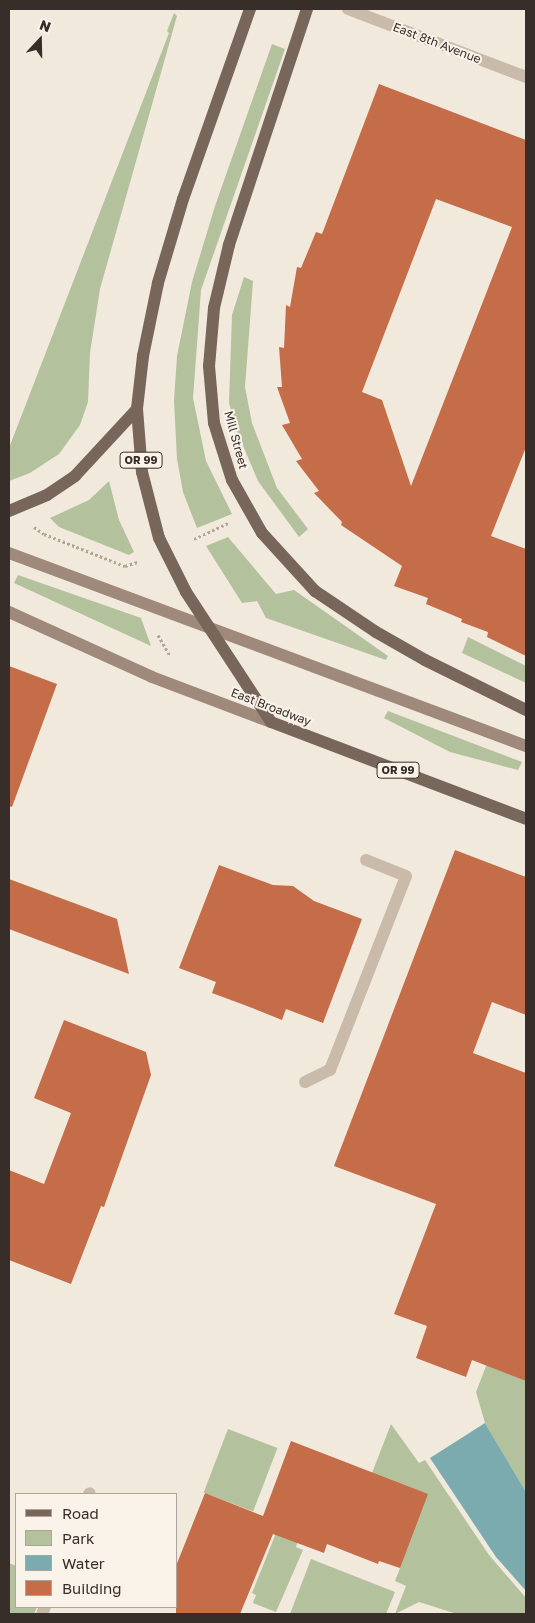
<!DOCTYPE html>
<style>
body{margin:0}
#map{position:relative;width:535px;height:1623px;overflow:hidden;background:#f2e9dd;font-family:"Golos Text",sans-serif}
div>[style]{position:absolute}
.green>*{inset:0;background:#b3c19d;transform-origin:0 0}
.water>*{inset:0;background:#7cabaf}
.building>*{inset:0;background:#c56c48}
.path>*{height:3px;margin-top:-1.5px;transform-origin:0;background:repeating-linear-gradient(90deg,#b6a493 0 2.5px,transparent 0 5px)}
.lane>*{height:12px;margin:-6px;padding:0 6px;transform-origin:6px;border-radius:6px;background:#cabaa9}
.street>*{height:12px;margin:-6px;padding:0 6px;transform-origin:6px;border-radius:6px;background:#cabaa9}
.secondary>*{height:12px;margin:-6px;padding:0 6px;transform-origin:6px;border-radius:6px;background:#9e897a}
.primary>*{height:12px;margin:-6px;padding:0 6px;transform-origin:6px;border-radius:6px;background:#79665a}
span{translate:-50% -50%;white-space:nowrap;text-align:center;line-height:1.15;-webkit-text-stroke:4px #faf3ea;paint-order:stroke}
.shield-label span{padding:1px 4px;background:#faf3ea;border:1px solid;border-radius:4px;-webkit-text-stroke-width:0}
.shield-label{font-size:11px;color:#372e29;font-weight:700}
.street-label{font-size:12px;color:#372e29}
.frame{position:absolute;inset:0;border:10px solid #372e29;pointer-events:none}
.legend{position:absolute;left:15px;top:1493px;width:162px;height:115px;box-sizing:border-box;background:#faf3ea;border:1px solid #aca49d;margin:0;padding:6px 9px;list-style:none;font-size:15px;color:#372e29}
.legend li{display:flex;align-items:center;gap:10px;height:25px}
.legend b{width:25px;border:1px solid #aca49d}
.north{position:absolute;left:15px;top:15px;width:50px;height:50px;-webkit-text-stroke:4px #faf3ea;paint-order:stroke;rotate:21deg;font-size:14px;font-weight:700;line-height:20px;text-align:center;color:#372e29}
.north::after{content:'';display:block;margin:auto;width:18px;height:22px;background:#372e29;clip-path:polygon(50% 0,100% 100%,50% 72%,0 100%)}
</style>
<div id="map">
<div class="green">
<div style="clip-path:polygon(174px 13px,177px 16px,100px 289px,90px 353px,88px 402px,80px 425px,59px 454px,30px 473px,9px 481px,9px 448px,169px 33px,167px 31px)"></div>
<div style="clip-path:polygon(272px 44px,285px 49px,201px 290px,193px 398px,206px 461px,232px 514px,197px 528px,183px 492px,177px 459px,174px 400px,177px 356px,192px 282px,215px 206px)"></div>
<div style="clip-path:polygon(244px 277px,253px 281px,245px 387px,252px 423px,277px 488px,308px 529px,299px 537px,258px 481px,238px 434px,229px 403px,232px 315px)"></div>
<div style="clip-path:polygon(109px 481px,119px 520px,134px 552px,129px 555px,59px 527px,50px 518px,89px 500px)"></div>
<div style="clip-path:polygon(228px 537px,276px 594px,294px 590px,388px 656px,386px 660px,266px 618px,257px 601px,242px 603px,206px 546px)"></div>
<div style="clip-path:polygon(18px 575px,141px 618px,151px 646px,14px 583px)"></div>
<div style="clip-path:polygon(468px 637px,526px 666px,526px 683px,462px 653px)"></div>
<div style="clip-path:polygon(388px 711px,522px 762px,518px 770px,450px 752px,384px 718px)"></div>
<div style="clip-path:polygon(495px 1343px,514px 1376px,526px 1381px,526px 1492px,485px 1423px,476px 1392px)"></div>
<div style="clip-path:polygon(391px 1424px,419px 1463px,425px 1460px,489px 1555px,526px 1598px,526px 1614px,457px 1614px,419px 1602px,395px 1614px,406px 1586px,395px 1581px,400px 1568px,372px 1473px)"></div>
<div style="left:228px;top:1429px;width:53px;height:68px;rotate:21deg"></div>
<div style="clip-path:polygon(276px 1533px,298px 1541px,296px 1547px,303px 1550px,276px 1612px,253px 1603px,256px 1595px,252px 1593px)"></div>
<div style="clip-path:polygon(311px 1559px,395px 1592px,386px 1614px,290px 1614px)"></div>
<div style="clip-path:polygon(9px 1563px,16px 1566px,16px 1607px,37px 1607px,34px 1614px,9px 1614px)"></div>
</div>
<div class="water">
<div style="clip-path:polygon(485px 1423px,526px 1492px,526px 1591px,496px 1557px,430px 1458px)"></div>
</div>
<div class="building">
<div style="clip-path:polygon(evenodd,379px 84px,526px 140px,526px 447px,491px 536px,526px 549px,526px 656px,487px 637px,488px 632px,461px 622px,462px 619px,426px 604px,428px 598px,394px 586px,402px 566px,341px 525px,342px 522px,314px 493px,319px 491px,296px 461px,302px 459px,282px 425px,290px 423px,277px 387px,282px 387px,279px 347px,284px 348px,286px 305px,290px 307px,297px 267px,301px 268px,316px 232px,322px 234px,379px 84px,436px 199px,512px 227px,411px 486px,382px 400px,362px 392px,436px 199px)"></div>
<div style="clip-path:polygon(9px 666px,57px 684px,12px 807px,9px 806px)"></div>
<div style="clip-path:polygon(455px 850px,526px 877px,526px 1015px,492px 1002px,473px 1053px,526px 1073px,526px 1381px,472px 1360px,466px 1377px,416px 1358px,427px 1326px,394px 1314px,436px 1204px,334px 1166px)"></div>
<div style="clip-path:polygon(219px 865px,273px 885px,293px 886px,314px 901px,362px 919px,323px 1023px,286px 1009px,282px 1020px,247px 1006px,212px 993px,216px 982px,179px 968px)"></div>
<div style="clip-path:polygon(9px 879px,117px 919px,129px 974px,9px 929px)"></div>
<div style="clip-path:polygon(64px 1020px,146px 1052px,151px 1075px,104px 1207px,101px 1206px,71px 1284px,9px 1260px,9px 1170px,44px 1184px,71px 1113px,34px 1098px)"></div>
<div style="clip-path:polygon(291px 1441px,428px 1494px,400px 1568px,379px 1561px,378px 1564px,327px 1544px,324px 1553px,273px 1534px,240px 1614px,176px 1614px,176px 1566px,205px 1493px,263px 1516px)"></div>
</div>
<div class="path">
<div style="left:34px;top:527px;width:12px;rotate:35deg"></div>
<div style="left:44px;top:534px;width:87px;rotate:21.6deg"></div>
<div style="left:194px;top:539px;width:38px;rotate:-25deg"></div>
<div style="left:125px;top:566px;width:13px;rotate:-18deg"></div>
<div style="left:158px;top:635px;width:24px;rotate:60deg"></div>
</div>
<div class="lane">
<div style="left:305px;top:1082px;width:28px;rotate:-26deg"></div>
<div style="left:330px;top:1070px;width:208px;rotate:-68.6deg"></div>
<div style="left:406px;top:876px;width:43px;rotate:-158.2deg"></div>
<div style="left:89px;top:1494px;width:1px;rotate:-45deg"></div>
<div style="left:42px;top:1614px;width:8px;rotate:-67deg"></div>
</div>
<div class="street">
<div style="left:348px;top:9px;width:191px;rotate:20.9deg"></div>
</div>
<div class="secondary">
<div style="left:9px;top:553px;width:552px;rotate:20.47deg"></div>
<div style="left:9px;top:612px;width:157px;rotate:24.4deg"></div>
<div style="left:152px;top:677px;width:127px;rotate:20.7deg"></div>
</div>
<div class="primary">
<div style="left:250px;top:9px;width:201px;rotate:109.4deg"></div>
<div style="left:183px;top:199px;width:88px;rotate:106.6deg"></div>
<div style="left:158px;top:283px;width:75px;rotate:101.6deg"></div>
<div style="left:143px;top:356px;width:53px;rotate:96.5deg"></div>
<div style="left:137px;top:409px;width:63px;rotate:85.5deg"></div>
<div style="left:142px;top:472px;width:68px;rotate:75.6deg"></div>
<div style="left:159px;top:538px;width:60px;rotate:63.4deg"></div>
<div style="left:186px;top:592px;width:155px;rotate:56.8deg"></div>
<div style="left:271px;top:722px;width:273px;rotate:20.8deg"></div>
<div style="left:307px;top:9px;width:249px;rotate:108.3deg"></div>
<div style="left:229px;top:245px;width:65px;rotate:103.4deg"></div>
<div style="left:214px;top:308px;width:58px;rotate:94.9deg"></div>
<div style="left:209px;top:366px;width:57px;rotate:85deg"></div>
<div style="left:214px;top:423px;width:60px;rotate:72.5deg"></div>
<div style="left:232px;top:480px;width:61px;rotate:60.5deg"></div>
<div style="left:262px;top:533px;width:79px;rotate:47.6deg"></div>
<div style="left:315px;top:591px;width:73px;rotate:33.9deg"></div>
<div style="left:376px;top:632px;width:56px;rotate:29.7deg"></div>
<div style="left:425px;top:660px;width:113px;rotate:26.3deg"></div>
<div style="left:9px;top:511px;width:41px;rotate:-22.8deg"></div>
<div style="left:47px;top:495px;width:34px;rotate:-34deg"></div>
<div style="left:75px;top:476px;width:91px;rotate:-47.2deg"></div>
</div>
<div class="shield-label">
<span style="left:141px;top:460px">OR 99</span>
<span style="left:398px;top:770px">OR 99</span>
</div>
<div class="street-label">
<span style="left:437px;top:43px;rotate:21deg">East 8th Avenue</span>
<span style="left:236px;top:440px;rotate:75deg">Mill Street</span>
<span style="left:271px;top:707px;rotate:21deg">East Broadway</span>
</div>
<div class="frame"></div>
<ul class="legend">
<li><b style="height:6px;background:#79665a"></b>Road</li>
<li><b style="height:14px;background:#b3c19d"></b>Park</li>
<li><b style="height:14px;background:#7cabaf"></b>Water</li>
<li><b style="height:14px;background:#c56c48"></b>Building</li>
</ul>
<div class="north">N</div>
</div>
